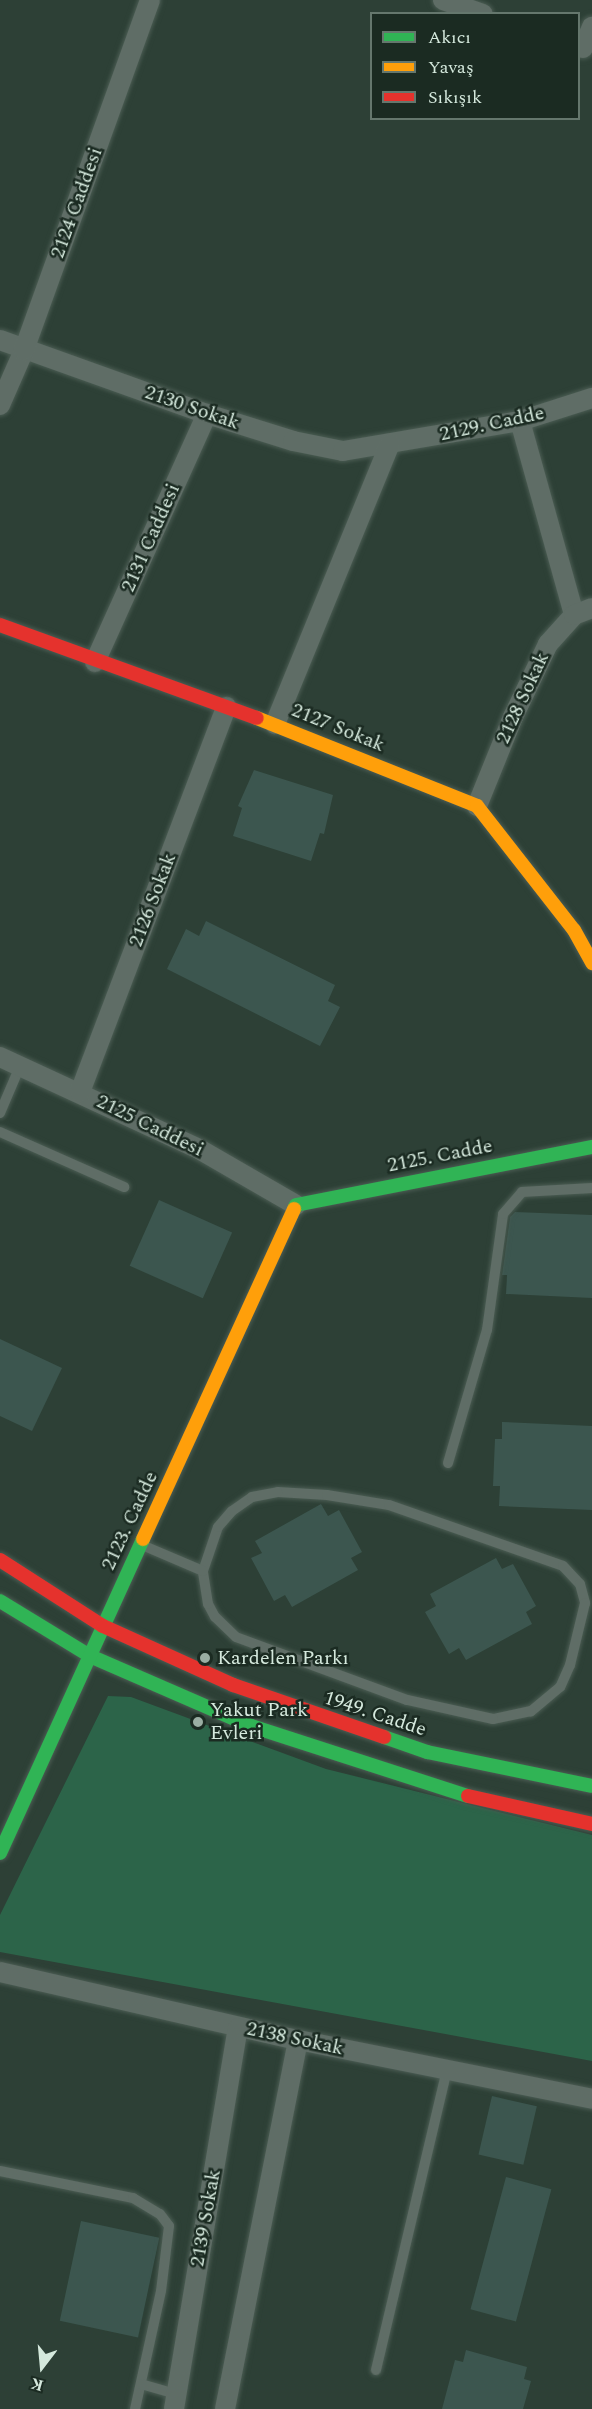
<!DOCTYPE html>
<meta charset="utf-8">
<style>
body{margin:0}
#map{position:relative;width:592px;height:2409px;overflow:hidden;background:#2d4036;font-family:Spectral,serif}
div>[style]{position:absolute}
.green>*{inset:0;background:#2c6449}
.building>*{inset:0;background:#3c564f;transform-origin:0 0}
.roads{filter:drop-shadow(0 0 2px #4b5c53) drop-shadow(0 0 2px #4b5c53)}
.lane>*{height:10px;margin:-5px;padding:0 5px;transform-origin:5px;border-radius:5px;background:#5f6d66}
.street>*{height:20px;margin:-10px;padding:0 10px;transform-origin:10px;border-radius:10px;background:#5f6d66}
.fast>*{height:14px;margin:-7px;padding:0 7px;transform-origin:7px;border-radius:7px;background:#30b455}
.slow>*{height:14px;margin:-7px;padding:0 7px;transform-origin:7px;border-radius:7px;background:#ff9f0a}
.jam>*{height:14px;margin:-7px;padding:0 7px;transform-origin:7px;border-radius:7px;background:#e5322d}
.dots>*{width:16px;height:16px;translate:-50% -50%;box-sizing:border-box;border:3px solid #1b2b22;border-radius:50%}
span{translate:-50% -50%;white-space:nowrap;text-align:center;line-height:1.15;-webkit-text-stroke:5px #1b2b22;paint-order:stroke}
.street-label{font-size:20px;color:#d5e9dd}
.poi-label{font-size:20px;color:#d5e9dd}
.left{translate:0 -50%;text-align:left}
.legend{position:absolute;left:370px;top:12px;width:210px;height:108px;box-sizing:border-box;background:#1b2b22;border:2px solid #65776d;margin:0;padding:8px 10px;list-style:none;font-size:18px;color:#d5e9dd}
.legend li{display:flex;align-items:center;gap:12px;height:30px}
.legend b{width:30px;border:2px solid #65776d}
.north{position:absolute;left:12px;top:2337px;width:60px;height:60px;-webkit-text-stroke:4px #1b2b22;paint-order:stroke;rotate:196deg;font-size:16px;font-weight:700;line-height:24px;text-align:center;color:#d5e9dd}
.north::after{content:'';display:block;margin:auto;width:21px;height:27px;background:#d5e9dd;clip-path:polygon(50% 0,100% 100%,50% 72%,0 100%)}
</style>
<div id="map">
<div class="green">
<div style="clip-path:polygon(108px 1696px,131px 1697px,326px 1769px,592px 1835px,592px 2061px,0 1952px,0 1915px)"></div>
</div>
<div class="building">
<div style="clip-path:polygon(254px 770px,333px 795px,324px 834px,320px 833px,311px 861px,233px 836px,242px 808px,238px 806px)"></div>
<div style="clip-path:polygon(206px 921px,335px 985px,328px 1001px,340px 1007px,320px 1046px,167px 969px,186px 929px,199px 936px)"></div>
<div style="left:159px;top:1200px;width:80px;height:72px;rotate:24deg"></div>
<div style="clip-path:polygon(515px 1212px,592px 1215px,592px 1298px,506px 1294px,507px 1275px,502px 1275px,510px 1217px)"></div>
<div style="clip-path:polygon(0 1339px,62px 1368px,32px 1431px,0 1416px)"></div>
<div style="clip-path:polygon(502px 1422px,592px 1426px,592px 1510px,499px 1506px,500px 1486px,493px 1486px,495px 1439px,502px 1439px)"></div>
<div style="clip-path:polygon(321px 1504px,328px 1516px,339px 1510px,362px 1552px,351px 1558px,358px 1570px,292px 1607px,285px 1595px,274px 1601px,251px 1558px,262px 1553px,255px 1541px)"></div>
<div style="clip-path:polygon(496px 1558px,502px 1569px,513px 1564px,536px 1606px,526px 1612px,532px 1624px,466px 1660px,459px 1648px,449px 1654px,425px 1612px,436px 1606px,430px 1594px)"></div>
<div style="left:492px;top:2096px;width:46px;height:60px;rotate:13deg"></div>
<div style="left:506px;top:2177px;width:47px;height:137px;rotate:15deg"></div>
<div style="left:81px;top:2221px;width:80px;height:102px;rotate:12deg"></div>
<div style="clip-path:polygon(466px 2350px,527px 2367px,524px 2379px,531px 2381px,523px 2409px,442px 2409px,455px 2360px,463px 2362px)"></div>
</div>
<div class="roads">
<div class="lane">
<div style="left:0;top:1113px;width:51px;rotate:-66.9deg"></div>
<div style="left:0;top:1132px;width:136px;rotate:23.9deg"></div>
<div style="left:448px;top:1463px;width:139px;rotate:-73.7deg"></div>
<div style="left:487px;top:1330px;width:117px;rotate:-82.1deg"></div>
<div style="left:503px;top:1214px;width:29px;rotate:-49deg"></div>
<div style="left:522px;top:1192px;width:70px;rotate:-3.3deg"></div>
<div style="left:278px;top:1492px;width:49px;rotate:3.5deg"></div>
<div style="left:327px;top:1495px;width:63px;rotate:9.2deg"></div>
<div style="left:389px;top:1505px;width:184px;rotate:19.3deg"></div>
<div style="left:563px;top:1566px;width:25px;rotate:47deg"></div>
<div style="left:580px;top:1584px;width:20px;rotate:75deg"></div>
<div style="left:585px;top:1603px;width:64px;rotate:103.6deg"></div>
<div style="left:570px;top:1665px;width:24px;rotate:114deg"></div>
<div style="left:560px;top:1687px;width:38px;rotate:140deg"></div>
<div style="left:531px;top:1711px;width:39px;rotate:168deg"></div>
<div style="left:493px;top:1719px;width:88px;rotate:-167.5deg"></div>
<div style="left:407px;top:1700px;width:182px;rotate:-159.8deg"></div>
<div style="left:236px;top:1637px;width:29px;rotate:-136deg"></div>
<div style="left:215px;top:1617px;width:15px;rotate:-118deg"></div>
<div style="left:208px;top:1604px;width:33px;rotate:-99deg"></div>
<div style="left:203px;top:1571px;width:46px;rotate:-71.2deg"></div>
<div style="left:218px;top:1527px;width:21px;rotate:-49deg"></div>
<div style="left:232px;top:1511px;width:24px;rotate:-35deg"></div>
<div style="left:252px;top:1497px;width:26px;rotate:-11deg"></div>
<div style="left:142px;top:1545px;width:66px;rotate:23.1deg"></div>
<div style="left:0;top:2171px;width:136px;rotate:11.5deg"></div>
<div style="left:133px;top:2198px;width:31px;rotate:31deg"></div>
<div style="left:160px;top:2214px;width:15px;rotate:53deg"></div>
<div style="left:169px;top:2226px;width:65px;rotate:97deg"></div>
<div style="left:161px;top:2291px;width:121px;rotate:102.4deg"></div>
<div style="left:376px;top:2370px;width:309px;rotate:-76.7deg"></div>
<div style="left:141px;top:2384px;width:37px;rotate:16deg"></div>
</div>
<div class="street">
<div style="left:443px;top:0;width:42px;rotate:19.3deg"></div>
<div style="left:583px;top:48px;width:23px;rotate:-67deg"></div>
<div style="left:0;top:340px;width:220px;rotate:19.7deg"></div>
<div style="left:207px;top:414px;width:90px;rotate:17.4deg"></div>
<div style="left:293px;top:441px;width:51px;rotate:11.3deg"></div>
<div style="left:343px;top:451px;width:180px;rotate:-9.6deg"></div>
<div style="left:520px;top:421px;width:76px;rotate:-17.7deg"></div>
<div style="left:0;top:405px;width:60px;rotate:-66.4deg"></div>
<div style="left:24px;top:350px;width:372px;rotate:-70.2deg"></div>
<div style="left:520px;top:421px;width:201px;rotate:74.4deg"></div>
<div style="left:95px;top:662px;width:272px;rotate:-65.7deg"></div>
<div style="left:275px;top:724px;width:303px;rotate:-67.7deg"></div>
<div style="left:477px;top:806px;width:96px;rotate:-68deg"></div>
<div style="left:513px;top:717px;width:81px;rotate:-64.4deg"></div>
<div style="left:548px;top:644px;width:39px;rotate:-48deg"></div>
<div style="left:574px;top:615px;width:19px;rotate:-21deg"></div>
<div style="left:0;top:1057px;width:219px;rotate:24.8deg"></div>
<div style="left:199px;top:1149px;width:112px;rotate:30deg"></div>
<div style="left:80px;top:1092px;width:412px;rotate:-69.2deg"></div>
<div style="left:0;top:1972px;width:306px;rotate:12.9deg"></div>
<div style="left:298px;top:2040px;width:300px;rotate:11.3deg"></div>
<div style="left:174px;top:2409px;width:386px;rotate:-80.5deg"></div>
<div style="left:225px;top:2409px;width:376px;rotate:-78.8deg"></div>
</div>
<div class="fast">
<div style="left:294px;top:1209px;width:4px;rotate:-63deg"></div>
<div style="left:296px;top:1205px;width:302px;rotate:-11.1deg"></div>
<div style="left:0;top:1601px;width:105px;rotate:31.4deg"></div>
<div style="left:90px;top:1656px;width:176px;rotate:23.5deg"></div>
<div style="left:251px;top:1726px;width:228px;rotate:17.9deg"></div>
<div style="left:384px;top:1737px;width:46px;rotate:19.2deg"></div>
<div style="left:427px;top:1752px;width:168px;rotate:11.6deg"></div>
<div style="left:0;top:1853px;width:345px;rotate:-65.5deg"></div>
</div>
<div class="slow">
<div style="left:257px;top:718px;width:237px;rotate:21.8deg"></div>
<div style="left:477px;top:806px;width:157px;rotate:52deg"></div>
<div style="left:574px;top:930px;width:38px;rotate:61deg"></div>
<div style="left:143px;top:1539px;width:363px;rotate:-65.4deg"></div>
</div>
<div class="jam">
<div style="left:0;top:625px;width:273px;rotate:19.9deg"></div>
<div style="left:0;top:1560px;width:122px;rotate:32.7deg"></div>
<div style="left:103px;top:1626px;width:143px;rotate:24.4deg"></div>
<div style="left:233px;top:1685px;width:160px;rotate:19deg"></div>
<div style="left:468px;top:1796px;width:127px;rotate:12.7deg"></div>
</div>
</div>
<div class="dots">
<div style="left:205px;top:1658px;background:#9aaea3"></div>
<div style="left:198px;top:1722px;background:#9aaea3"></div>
</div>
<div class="street-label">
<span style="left:77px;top:203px;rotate:-70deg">2124 Caddesi</span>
<span style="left:192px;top:408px;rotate:19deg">2130 Sokak</span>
<span style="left:492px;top:424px;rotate:-12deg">2129. Cadde</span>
<span style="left:151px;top:538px;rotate:-66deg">2131 Caddesi</span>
<span style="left:523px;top:698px;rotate:-65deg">2128 Sokak</span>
<span style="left:338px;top:728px;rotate:22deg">2127 Sokak</span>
<span style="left:153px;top:900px;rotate:-69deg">2126 Sokak</span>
<span style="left:150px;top:1126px;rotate:26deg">2125 Caddesi</span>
<span style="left:440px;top:1156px;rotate:-11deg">2125. Cadde</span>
<span style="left:130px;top:1521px;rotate:-65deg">2123. Cadde</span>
<span style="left:375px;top:1714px;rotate:18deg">1949. Cadde</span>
<span style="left:295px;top:2039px;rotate:12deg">2138 Sokak</span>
<span style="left:206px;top:2218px;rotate:-80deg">2139 Sokak</span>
</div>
<div class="poi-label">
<span class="left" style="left:217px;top:1658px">Kardelen Parkı</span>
<span class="left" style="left:210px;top:1722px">Yakut Park<br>Evleri</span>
</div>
<ul class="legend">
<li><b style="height:8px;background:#30b455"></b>Akıcı</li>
<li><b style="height:8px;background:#ff9f0a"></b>Yavaş</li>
<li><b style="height:8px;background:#e5322d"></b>Sıkışık</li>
</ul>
<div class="north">K</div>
</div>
